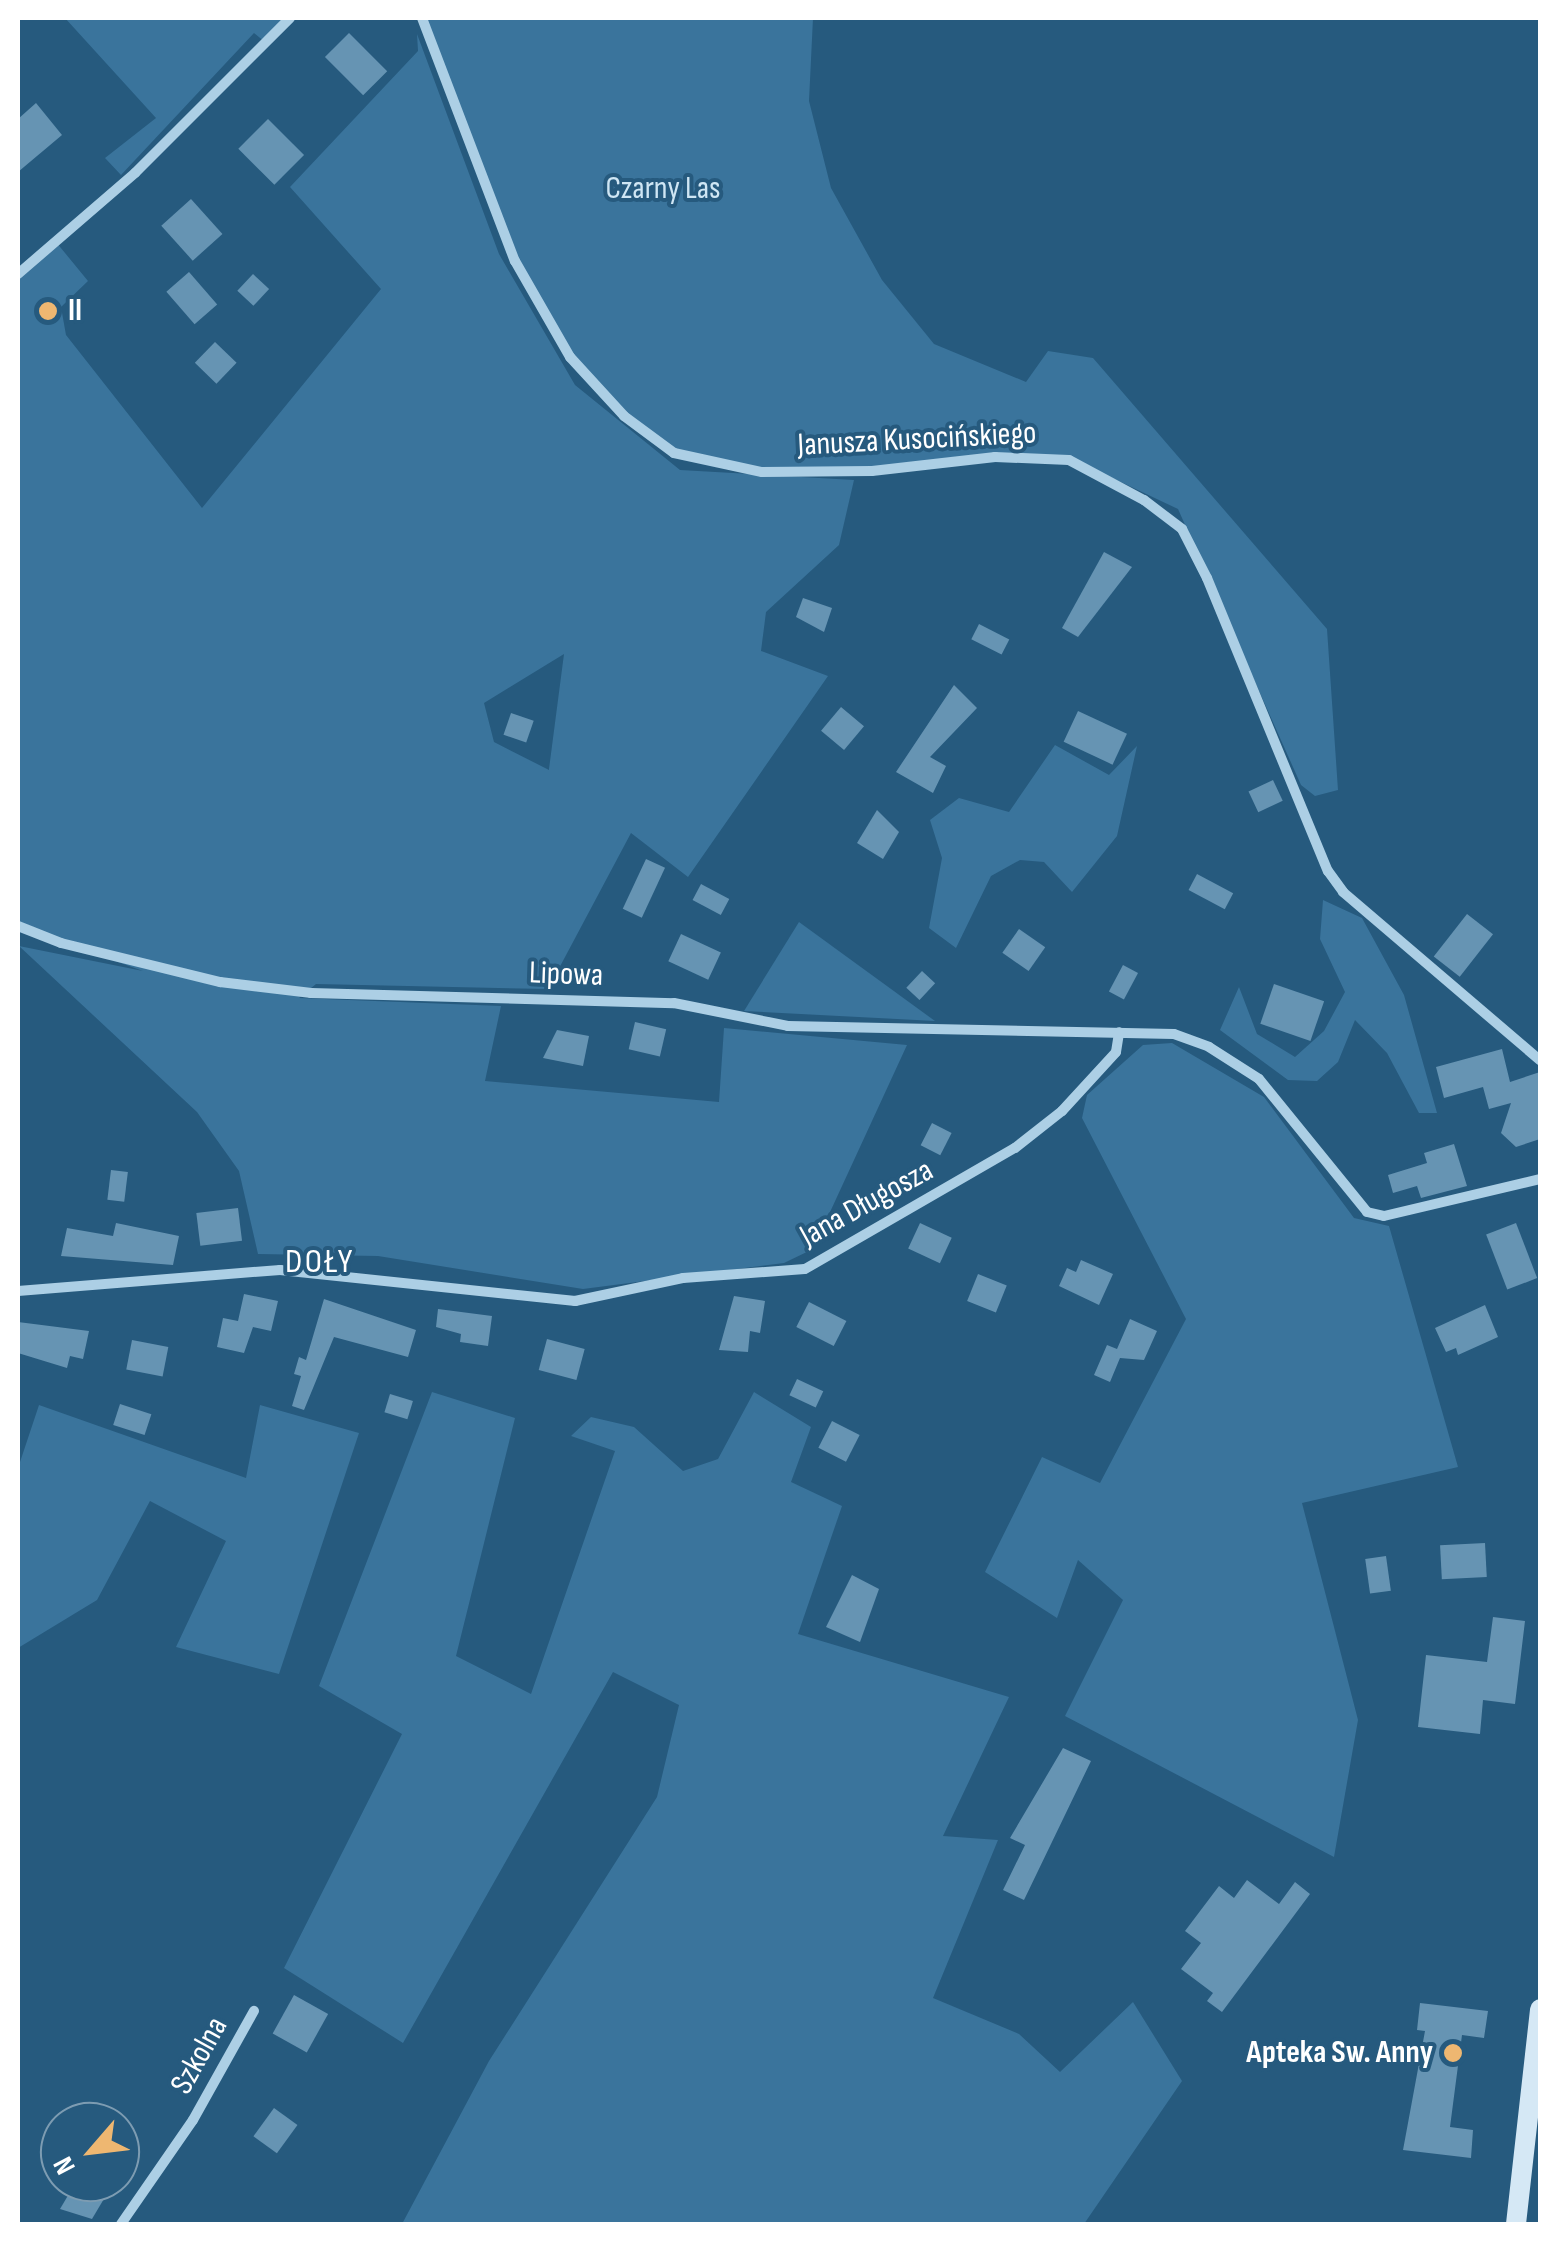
<!DOCTYPE html>
<meta charset="utf-8">
<style>
body{margin:0}
#map{position:relative;width:1558px;height:2242px;overflow:hidden;background:#265a7e;font-family:"Sofia Sans Condensed",sans-serif}
div>[style]{position:absolute}
.green>*{inset:0;background:#3a749c}
.building>*{inset:0;background:#6694b3;transform-origin:0 0}
.street>*{height:10px;margin:-5px;padding:0 5px;transform-origin:5px;border-radius:5px;background:#accfe5}
.secondary>*{height:20px;margin:-10px;padding:0 10px;transform-origin:10px;border-radius:10px;background:#d5e8f5}
.dots>*{width:28px;height:28px;translate:-50% -50%;box-sizing:border-box;border:5px solid #265a7e;border-radius:50%}
span{translate:-50% -50%;white-space:nowrap;text-align:center;line-height:1.15;-webkit-text-stroke:8px #265a7e;paint-order:stroke}
.park-label{font-size:32px;color:#cfe6f4}
.poi-label{font-size:32px;color:#fff;font-weight:700}
.left{translate:0 -50%;text-align:left}
.right{translate:-100% -50%;text-align:right}
.street-label{font-size:32px;color:#fff}
.neighbourhood-label{font-size:35px;color:#fff;letter-spacing:2.5px}
.frame{position:absolute;inset:0;border:20px solid #fff;pointer-events:none}
.north{position:absolute;left:40px;top:2102px;width:100px;height:100px;box-sizing:border-box;background:#265a7e;border:2px solid #7d9cb2;border-radius:50%;rotate:242deg;font-size:28px;font-weight:700;line-height:40px;text-align:center;color:#fff}
.north::after{content:'';display:block;margin:auto;width:35px;height:45px;background:#eeb771;clip-path:polygon(50% 0,100% 100%,50% 72%,0 100%)}
</style>
<div id="map">
<div class="green">
<div style="clip-path:polygon(65px 18px,290px 18px,265px 42px,254px 33px,121px 175px,105px 158px,156px 118px)"></div>
<div style="clip-path:polygon(422px 18px,813px 18px,809px 101px,831px 188px,882px 280px,934px 344px,1026px 382px,1048px 351px,1093px 358px,1327px 629px,1338px 790px,1315px 796px,1301px 785px,1178px 509px,1070px 458px,996px 455px,872px 470px,762px 470px,675px 451px,624px 416px,578px 366px,515px 261px)"></div>
<div style="clip-path:polygon(evenodd,417px 34px,499px 254px,575px 385px,680px 470px,854px 480px,839px 545px,766px 612px,761px 651px,828px 676px,688px 877px,631px 833px,548px 989px,316px 984px,299px 998px,501px 1006px,485px 1081px,719px 1102px,724px 1028px,907px 1045px,813px 1249px,784px 1263px,583px 1289px,378px 1256px,258px 1254px,239px 1171px,197px 1112px,19px 946px,143px 971px,18px 926px,18px 274px,56px 242px,88px 281px,61px 307px,66px 335px,202px 508px,381px 289px,290px 187px,418px 51px,417px 34px,564px 654px,549px 769px,549px 770px,494px 742px,484px 703px,564px 654px)"></div>
<div style="clip-path:polygon(1055px 745px,1109px 775px,1137px 746px,1117px 836px,1072px 892px,1044px 862px,1020px 860px,991px 876px,956px 948px,929px 928px,942px 858px,930px 820px,959px 798px,1009px 812px)"></div>
<div style="clip-path:polygon(1323px 900px,1362px 918px,1404px 995px,1437px 1113px,1419px 1113px,1387px 1053px,1355px 1020px,1338px 1062px,1317px 1081px,1288px 1080px,1220px 1030px,1239px 987px,1257px 1034px,1295px 1057px,1324px 1031px,1345px 992px,1320px 939px)"></div>
<div style="clip-path:polygon(799px 922px,935px 1021px,744px 1011px)"></div>
<div style="clip-path:polygon(1172px 1043px,1264px 1097px,1354px 1218px,1389px 1226px,1458px 1467px,1302px 1503px,1358px 1720px,1334px 1857px,1065px 1716px,1123px 1600px,1078px 1560px,1057px 1618px,985px 1572px,1042px 1457px,1100px 1483px,1186px 1319px,1082px 1118px,1087px 1095px,1143px 1045px)"></div>
<div style="clip-path:polygon(432px 1392px,515px 1418px,456px 1656px,531px 1694px,615px 1451px,571px 1436px,591px 1417px,634px 1427px,683px 1471px,718px 1459px,754px 1392px,811px 1427px,791px 1482px,842px 1506px,798px 1634px,1009px 1697px,943px 1836px,998px 1840px,933px 1998px,1019px 2034px,1060px 2072px,1133px 2002px,1182px 2081px,1084px 2224px,402px 2224px,489px 2061px,657px 1797px,679px 1705px,613px 1672px,403px 2043px,284px 1968px,402px 1734px,319px 1686px)"></div>
<div style="clip-path:polygon(39px 1405px,246px 1478px,260px 1405px,359px 1433px,279px 1674px,176px 1647px,226px 1541px,150px 1501px,97px 1600px,18px 1648px,18px 1468px)"></div>
</div>
<div class="building">
<div style="left:349px;top:33px;width:54px;height:34px;rotate:45deg"></div>
<div style="clip-path:polygon(36px 103px,62px 135px,18px 172px,18px 119px)"></div>
<div style="left:268px;top:119px;width:51px;height:42px;rotate:45deg"></div>
<div style="left:191px;top:199px;width:47px;height:40px;rotate:48deg"></div>
<div style="left:189px;top:272px;width:43px;height:30px;rotate:49deg"></div>
<div style="left:253px;top:274px;width:22px;height:23px;rotate:43deg"></div>
<div style="left:215px;top:342px;width:30px;height:29px;rotate:44deg"></div>
<div style="clip-path:polygon(1104px 552px,1132px 567px,1078px 637px,1062px 628px)"></div>
<div style="clip-path:polygon(803px 598px,832px 608px,824px 632px,796px 617px)"></div>
<div style="left:979px;top:624px;width:34px;height:17px;rotate:27deg"></div>
<div style="clip-path:polygon(954px 685px,977px 708px,930px 757px,946px 766px,933px 793px,896px 772px)"></div>
<div style="left:841px;top:707px;width:30px;height:31px;rotate:40deg"></div>
<div style="left:1078px;top:711px;width:54px;height:34px;rotate:25deg"></div>
<div style="left:511px;top:713px;width:24px;height:23px;rotate:19deg"></div>
<div style="left:1273px;top:780px;width:23px;height:27px;rotate:65deg"></div>
<div style="clip-path:polygon(877px 810px,899px 832px,883px 859px,857px 843px)"></div>
<div style="left:646px;top:859px;width:21px;height:55px;rotate:25deg"></div>
<div style="left:1197px;top:874px;width:41px;height:18px;rotate:28deg"></div>
<div style="left:701px;top:884px;width:32px;height:18px;rotate:28deg"></div>
<div style="left:1467px;top:914px;width:33px;height:54px;rotate:38deg"></div>
<div style="left:1019px;top:929px;width:32px;height:29px;rotate:35deg"></div>
<div style="left:681px;top:934px;width:44px;height:30px;rotate:25deg"></div>
<div style="left:1123px;top:965px;width:17px;height:30px;rotate:28deg"></div>
<div style="left:922px;top:971px;width:18px;height:23px;rotate:43deg"></div>
<div style="left:1274px;top:984px;width:53px;height:42px;rotate:19deg"></div>
<div style="left:635px;top:1022px;width:32px;height:28px;rotate:13deg"></div>
<div style="clip-path:polygon(557px 1030px,589px 1036px,583px 1066px,543px 1058px)"></div>
<div style="clip-path:polygon(1502px 1049px,1510px 1082px,1540px 1072px,1540px 1139px,1516px 1147px,1501px 1133px,1511px 1103px,1489px 1109px,1483px 1087px,1444px 1098px,1436px 1067px)"></div>
<div style="left:932px;top:1123px;width:22px;height:25px;rotate:27deg"></div>
<div style="clip-path:polygon(1454px 1144px,1467px 1186px,1421px 1198px,1417px 1186px,1393px 1193px,1388px 1175px,1427px 1163px,1424px 1153px)"></div>
<div style="left:111px;top:1170px;width:17px;height:30px;rotate:7deg"></div>
<div style="left:238px;top:1208px;width:33px;height:42px;rotate:83deg"></div>
<div style="clip-path:polygon(116px 1223px,179px 1236px,173px 1265px,61px 1256px,67px 1228px,113px 1236px)"></div>
<div style="left:920px;top:1223px;width:35px;height:28px;rotate:25deg"></div>
<div style="left:1516px;top:1223px;width:59px;height:32px;rotate:69deg"></div>
<div style="clip-path:polygon(1081px 1260px,1113px 1274px,1099px 1305px,1059px 1286px,1067px 1268px,1076px 1272px)"></div>
<div style="left:978px;top:1274px;width:31px;height:29px;rotate:22deg"></div>
<div style="clip-path:polygon(244px 1294px,278px 1301px,271px 1331px,253px 1327px,244px 1353px,217px 1347px,223px 1318px,238px 1321px)"></div>
<div style="clip-path:polygon(734px 1296px,765px 1301px,760px 1333px,750px 1331px,748px 1352px,719px 1350px)"></div>
<div style="clip-path:polygon(324px 1299px,416px 1330px,408px 1357px,334px 1337px,304px 1410px,292px 1406px,301px 1376px,294px 1374px,299px 1357px,306px 1360px)"></div>
<div style="left:809px;top:1302px;width:42px;height:28px;rotate:27deg"></div>
<div style="clip-path:polygon(1485px 1305px,1498px 1337px,1458px 1355px,1456px 1348px,1446px 1352px,1435px 1328px)"></div>
<div style="clip-path:polygon(438px 1309px,492px 1316px,488px 1346px,460px 1342px,461px 1334px,436px 1327px)"></div>
<div style="clip-path:polygon(1130px 1319px,1157px 1331px,1144px 1360px,1120px 1358px,1110px 1382px,1094px 1375px,1107px 1345px,1117px 1349px)"></div>
<div style="clip-path:polygon(18px 1322px,89px 1331px,83px 1359px,70px 1356px,67px 1368px,18px 1353px)"></div>
<div style="left:547px;top:1339px;width:39px;height:32px;rotate:15deg"></div>
<div style="left:132px;top:1340px;width:37px;height:30px;rotate:11deg"></div>
<div style="left:797px;top:1379px;width:29px;height:18px;rotate:25deg"></div>
<div style="left:390px;top:1394px;width:24px;height:19px;rotate:17deg"></div>
<div style="left:120px;top:1404px;width:33px;height:22px;rotate:18deg"></div>
<div style="left:832px;top:1421px;width:31px;height:30px;rotate:27deg"></div>
<div style="left:1485px;top:1543px;width:34px;height:45px;rotate:87deg"></div>
<div style="left:1386px;top:1556px;width:35px;height:21px;rotate:82deg"></div>
<div style="clip-path:polygon(852px 1575px,879px 1589px,860px 1642px,826px 1627px)"></div>
<div style="clip-path:polygon(1493px 1617px,1525px 1621px,1515px 1704px,1483px 1700px,1480px 1734px,1418px 1727px,1426px 1655px,1487px 1662px)"></div>
<div style="clip-path:polygon(1063px 1748px,1091px 1761px,1024px 1900px,1003px 1890px,1025px 1845px,1010px 1838px)"></div>
<div style="clip-path:polygon(1247px 1880px,1279px 1904px,1295px 1882px,1310px 1894px,1222px 2012px,1207px 2001px,1213px 1993px,1181px 1969px,1201px 1943px,1185px 1931px,1219px 1886px,1234px 1898px)"></div>
<div style="left:294px;top:1995px;width:39px;height:44px;rotate:29deg"></div>
<div style="clip-path:polygon(1420px 2003px,1488px 2011px,1484px 2038px,1462px 2035px,1450px 2127px,1473px 2130px,1471px 2158px,1403px 2150px,1425px 2031px,1417px 2030px)"></div>
<div style="left:274px;top:2108px;width:29px;height:35px;rotate:36deg"></div>
<div style="clip-path:polygon(76px 2182px,108px 2192px,92px 2219px,60px 2209px)"></div>
</div>
<div class="street">
<div style="left:422px;top:18px;width:260px;rotate:69.1deg"></div>
<div style="left:515px;top:261px;width:111px;rotate:60.2deg"></div>
<div style="left:570px;top:357px;width:80px;rotate:47.5deg"></div>
<div style="left:624px;top:416px;width:62px;rotate:36.5deg"></div>
<div style="left:674px;top:453px;width:90px;rotate:12.2deg"></div>
<div style="left:762px;top:472px;width:110px;rotate:-0.5deg"></div>
<div style="left:872px;top:471px;width:124px;rotate:-6.5deg"></div>
<div style="left:995px;top:457px;width:74px;rotate:2.3deg"></div>
<div style="left:1069px;top:460px;width:85px;rotate:28.1deg"></div>
<div style="left:1144px;top:500px;width:48px;rotate:37.3deg"></div>
<div style="left:1182px;top:529px;width:55px;rotate:63deg"></div>
<div style="left:1207px;top:578px;width:317px;rotate:67.6deg"></div>
<div style="left:1328px;top:871px;width:26px;rotate:54deg"></div>
<div style="left:1343px;top:892px;width:259px;rotate:40.5deg"></div>
<div style="left:18px;top:274px;width:155px;rotate:-40.8deg"></div>
<div style="left:135px;top:173px;width:219px;rotate:-45deg"></div>
<div style="left:18px;top:926px;width:46px;rotate:21.6deg"></div>
<div style="left:61px;top:943px;width:164px;rotate:13.8deg"></div>
<div style="left:220px;top:982px;width:92px;rotate:6.9deg"></div>
<div style="left:311px;top:993px;width:363px;rotate:1.6deg"></div>
<div style="left:674px;top:1003px;width:116px;rotate:11.4deg"></div>
<div style="left:788px;top:1026px;width:386px;rotate:1.2deg"></div>
<div style="left:1174px;top:1034px;width:37px;rotate:20deg"></div>
<div style="left:1209px;top:1047px;width:59px;rotate:32.6deg"></div>
<div style="left:1259px;top:1079px;width:171px;rotate:50.9deg"></div>
<div style="left:1367px;top:1212px;width:17px;rotate:13deg"></div>
<div style="left:1384px;top:1216px;width:160px;rotate:-13.3deg"></div>
<div style="left:18px;top:1291px;width:263px;rotate:-4.6deg"></div>
<div style="left:280px;top:1270px;width:297px;rotate:6deg"></div>
<div style="left:575px;top:1301px;width:110px;rotate:-12deg"></div>
<div style="left:683px;top:1278px;width:122px;rotate:-4.2deg"></div>
<div style="left:805px;top:1269px;width:242px;rotate:-30deg"></div>
<div style="left:1015px;top:1148px;width:60px;rotate:-38.2deg"></div>
<div style="left:1062px;top:1111px;width:80px;rotate:-47.5deg"></div>
<div style="left:1116px;top:1052px;width:20px;rotate:-81deg"></div>
<div style="left:121px;top:2224px;width:126px;rotate:-55.3deg"></div>
<div style="left:193px;top:2120px;width:125px;rotate:-60.8deg"></div>
</div>
<div class="secondary">
<div style="left:1516px;top:2224px;width:216px;rotate:-83.6deg"></div>
</div>
<div class="dots">
<div style="left:48px;top:311px;background:#eeb771"></div>
<div style="left:1453px;top:2053px;background:#eeb771"></div>
</div>
<div class="park-label">
<span style="left:663px;top:189px">Czarny Las</span>
</div>
<div class="poi-label">
<span class="left" style="left:68px;top:311px">II</span>
<span class="right" style="left:1433px;top:2053px">Apteka Sw. Anny</span>
</div>
<div class="street-label">
<span style="left:917px;top:440px;rotate:-3deg">Janusza Kusocińskiego</span>
<span style="left:566px;top:975px;rotate:2deg">Lipowa</span>
<span style="left:867px;top:1204px;rotate:-29deg">Jana Długosza</span>
<span style="left:200px;top:2056px;rotate:-61deg">Szkolna</span>
</div>
<div class="neighbourhood-label">
<span style="left:320px;top:1262px">DOŁY</span>
</div>
<div class="frame"></div>
<div class="north">N</div>
</div>
